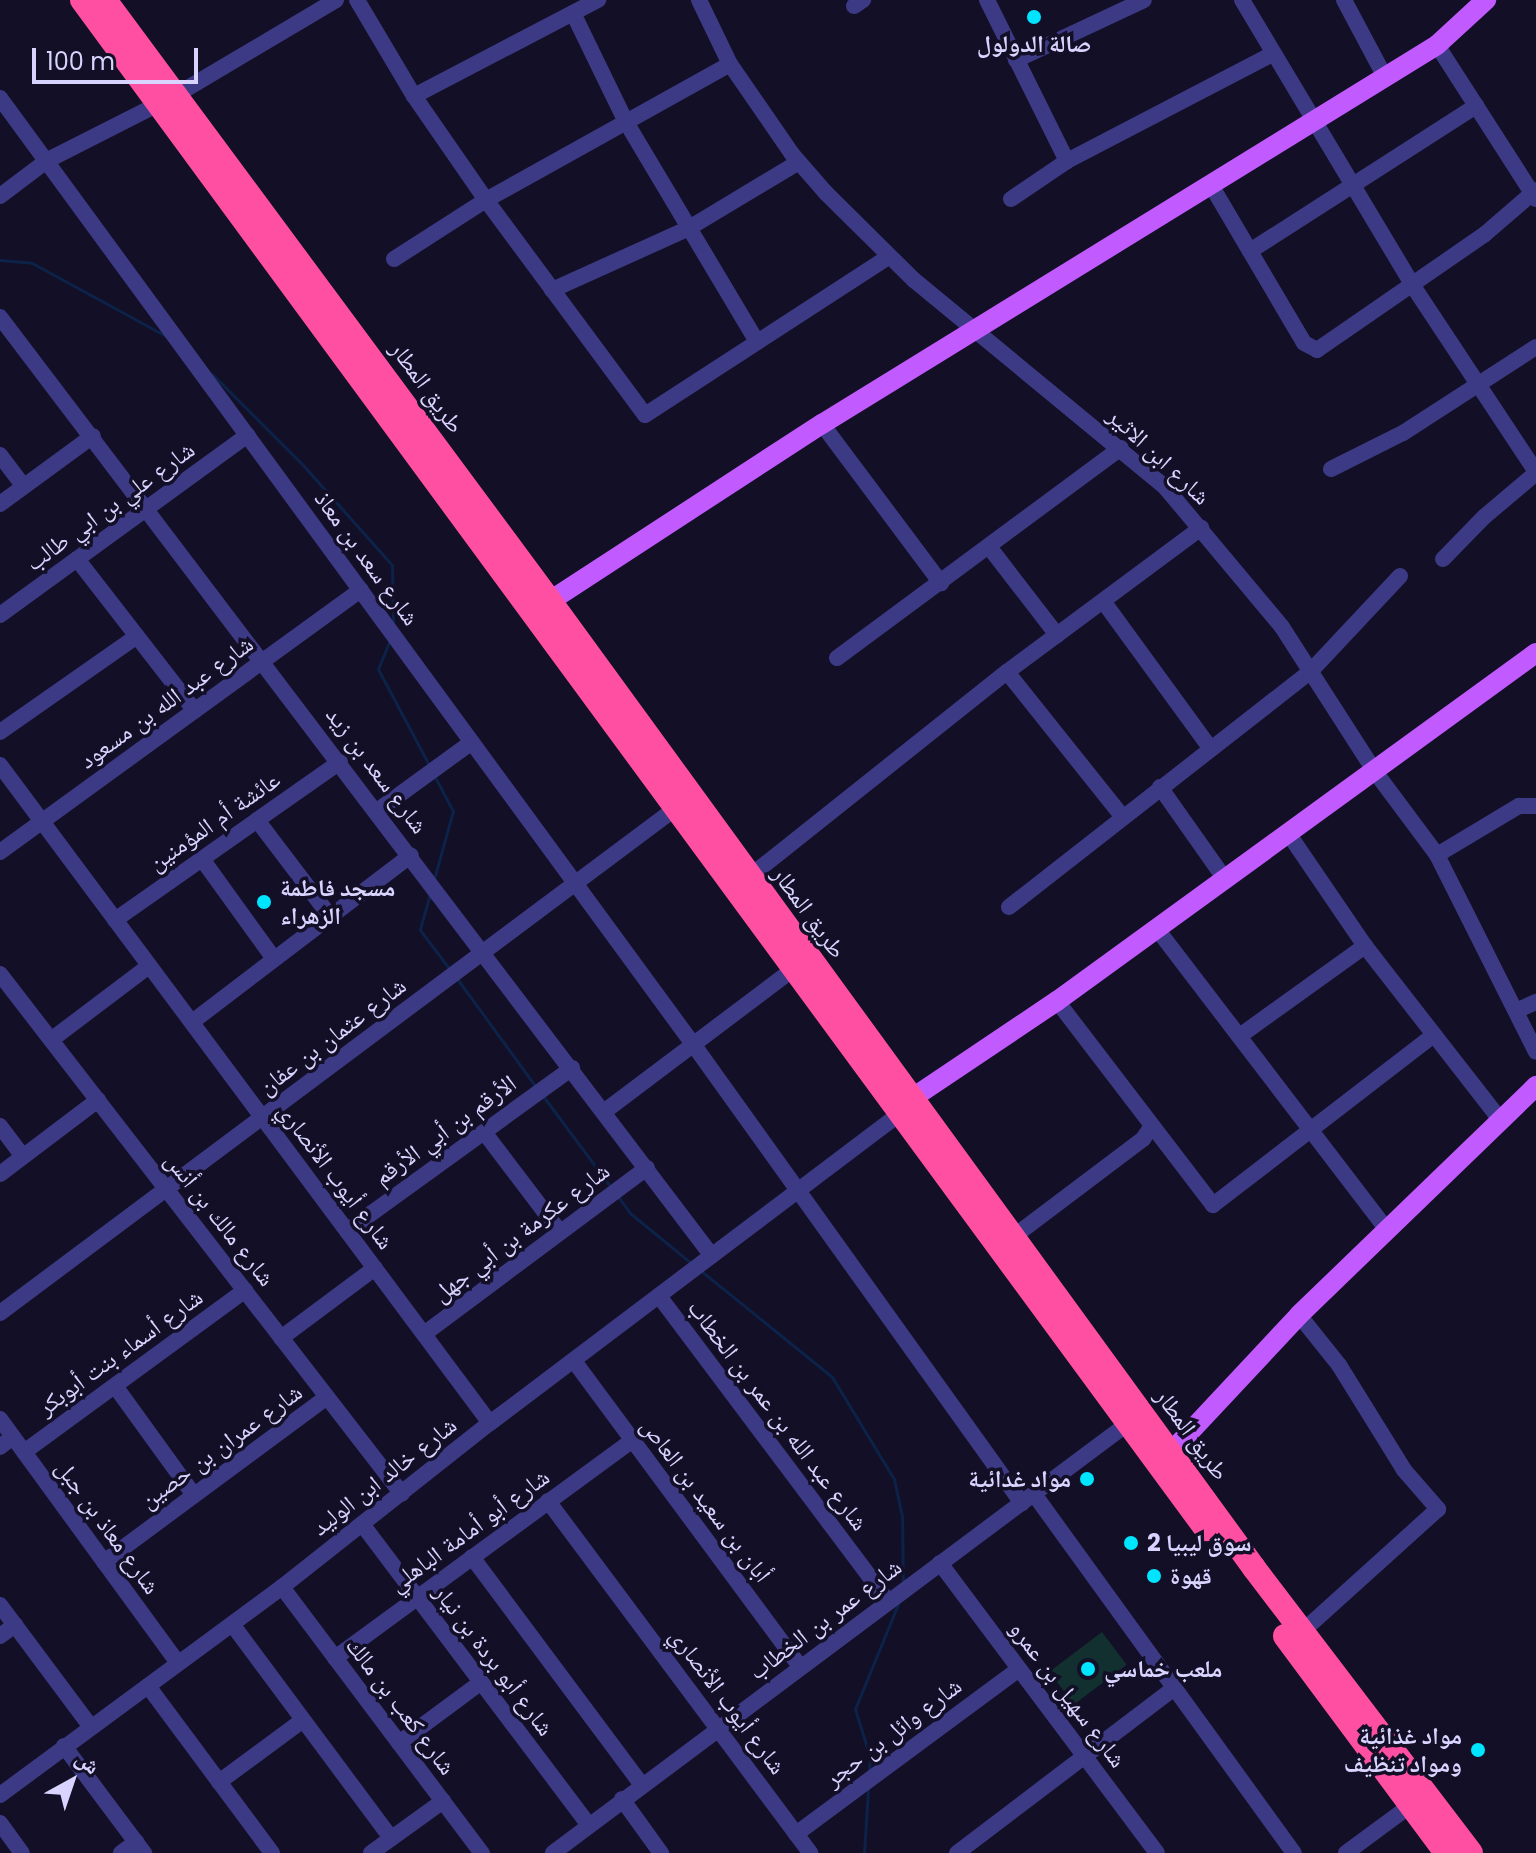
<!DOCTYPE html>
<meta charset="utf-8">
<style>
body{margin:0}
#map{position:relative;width:1536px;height:1853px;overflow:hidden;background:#130f26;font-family:Poppins,"Noto Naskh Arabic",sans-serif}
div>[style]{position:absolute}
.green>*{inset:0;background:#12302f;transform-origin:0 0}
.stream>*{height:3px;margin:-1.5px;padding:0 1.5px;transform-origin:1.5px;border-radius:1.5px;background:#0c2248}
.minor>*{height:16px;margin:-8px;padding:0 8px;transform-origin:8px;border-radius:8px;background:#3d3a85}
.major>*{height:20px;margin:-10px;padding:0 10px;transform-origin:10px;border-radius:10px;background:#c25bff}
.highway>*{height:24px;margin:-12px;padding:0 12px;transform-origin:12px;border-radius:12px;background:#ff4fa3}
.dots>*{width:22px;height:22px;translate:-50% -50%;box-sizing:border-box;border:4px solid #130f26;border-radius:50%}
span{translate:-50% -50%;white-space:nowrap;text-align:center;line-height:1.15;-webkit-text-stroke:7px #130f26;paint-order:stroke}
.poi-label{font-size:24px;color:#d9d4ff;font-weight:700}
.left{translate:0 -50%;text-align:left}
.right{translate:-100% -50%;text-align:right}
.street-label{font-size:24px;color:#d9d4ff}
.north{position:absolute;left:32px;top:1741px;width:80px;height:80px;-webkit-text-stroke:6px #130f26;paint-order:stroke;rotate:40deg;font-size:22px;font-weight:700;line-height:32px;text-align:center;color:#d9d4ff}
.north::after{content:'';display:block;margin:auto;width:28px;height:36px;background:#d9d4ff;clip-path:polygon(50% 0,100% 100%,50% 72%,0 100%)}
.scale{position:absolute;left:32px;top:48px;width:166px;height:36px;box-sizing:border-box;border:4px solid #d9d4ff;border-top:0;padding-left:10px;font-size:24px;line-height:28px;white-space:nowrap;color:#d9d4ff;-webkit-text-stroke:6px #130f26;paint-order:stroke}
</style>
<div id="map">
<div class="green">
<div style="left:1102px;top:1632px;width:41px;height:66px;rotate:53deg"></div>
</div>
<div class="stream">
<div style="left:0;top:260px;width:32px;rotate:5deg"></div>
<div style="left:32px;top:263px;width:153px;rotate:28.6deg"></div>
<div style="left:212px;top:374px;width:127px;rotate:45deg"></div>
<div style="left:302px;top:464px;width:135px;rotate:48.3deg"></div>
<div style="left:392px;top:565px;width:58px;rotate:89deg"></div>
<div style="left:389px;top:642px;width:29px;rotate:112deg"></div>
<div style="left:378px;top:669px;width:111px;rotate:62deg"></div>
<div style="left:434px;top:879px;width:71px;rotate:-74.4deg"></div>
<div style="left:453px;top:811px;width:38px;rotate:-118deg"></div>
<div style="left:430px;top:894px;width:37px;rotate:106deg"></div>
<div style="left:420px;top:930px;width:51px;rotate:52.9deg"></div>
<div style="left:458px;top:980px;width:132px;rotate:53.9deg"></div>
<div style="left:543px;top:1096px;width:112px;rotate:53.3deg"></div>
<div style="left:617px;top:1195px;width:22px;rotate:54deg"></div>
<div style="left:630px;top:1213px;width:79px;rotate:39.3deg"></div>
<div style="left:700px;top:1270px;width:170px;rotate:39deg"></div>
<div style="left:832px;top:1377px;width:119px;rotate:58.7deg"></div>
<div style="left:894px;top:1479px;width:38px;rotate:78deg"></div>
<div style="left:902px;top:1516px;width:69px;rotate:89.2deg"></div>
<div style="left:869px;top:1773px;width:16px;rotate:-86deg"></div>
<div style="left:870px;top:1757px;width:50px;rotate:-107.4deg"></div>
<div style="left:855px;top:1709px;width:113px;rotate:-67.7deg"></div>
<div style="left:864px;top:1853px;width:64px;rotate:-86.4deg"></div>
</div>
<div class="minor">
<div style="left:357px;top:0;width:112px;rotate:59.3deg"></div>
<div style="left:414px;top:96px;width:126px;rotate:55.3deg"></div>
<div style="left:486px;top:200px;width:267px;rotate:53.5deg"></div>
<div style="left:645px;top:415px;width:290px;rotate:-33deg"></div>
<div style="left:699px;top:0;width:71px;rotate:64.2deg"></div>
<div style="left:730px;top:64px;width:109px;rotate:55.4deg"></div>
<div style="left:792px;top:154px;width:52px;rotate:48.9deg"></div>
<div style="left:826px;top:193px;width:124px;rotate:44.7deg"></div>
<div style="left:914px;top:280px;width:325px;rotate:39.5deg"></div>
<div style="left:1165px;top:487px;width:182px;rotate:50.1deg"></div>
<div style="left:1282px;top:627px;width:169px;rotate:57.3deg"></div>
<div style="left:1373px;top:769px;width:107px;rotate:53.3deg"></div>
<div style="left:1437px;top:855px;width:220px;rotate:63.3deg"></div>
<div style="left:987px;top:0;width:180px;rotate:63.6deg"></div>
<div style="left:1242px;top:0;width:333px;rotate:59.1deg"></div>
<div style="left:1413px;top:286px;width:223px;rotate:56.5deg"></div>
<div style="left:1344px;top:0;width:87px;rotate:62deg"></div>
<div style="left:854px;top:6px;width:11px;rotate:-34deg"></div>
<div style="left:573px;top:13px;width:121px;rotate:64.1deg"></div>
<div style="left:626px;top:122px;width:254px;rotate:59.2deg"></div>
<div style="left:1437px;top:45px;width:183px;rotate:57.3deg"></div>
<div style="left:1016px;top:60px;width:141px;rotate:-25.1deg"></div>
<div style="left:414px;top:96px;width:208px;rotate:-27.6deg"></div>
<div style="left:0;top:98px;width:1173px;rotate:53.78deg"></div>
<div style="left:693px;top:1044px;width:565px;rotate:54.37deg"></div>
<div style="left:1211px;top:185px;width:183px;rotate:59.5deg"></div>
<div style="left:1304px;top:343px;width:15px;rotate:28deg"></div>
<div style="left:1317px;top:350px;width:204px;rotate:-34.6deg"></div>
<div style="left:1485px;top:234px;width:67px;rotate:-40.8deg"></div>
<div style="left:0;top:196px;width:60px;rotate:-36.9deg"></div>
<div style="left:48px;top:160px;width:144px;rotate:-26.9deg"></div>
<div style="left:176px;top:95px;width:186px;rotate:-30.7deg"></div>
<div style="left:1011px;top:199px;width:68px;rotate:-34.2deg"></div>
<div style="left:1067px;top:161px;width:230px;rotate:-27.5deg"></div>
<div style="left:1250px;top:251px;width:269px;rotate:-32.7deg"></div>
<div style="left:394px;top:259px;width:109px;rotate:-32.7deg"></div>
<div style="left:486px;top:200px;width:279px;rotate:-29.1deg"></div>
<div style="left:552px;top:290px;width:150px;rotate:-24.3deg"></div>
<div style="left:689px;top:228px;width:128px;rotate:-31deg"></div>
<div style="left:0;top:317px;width:1178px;rotate:52.83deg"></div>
<div style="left:822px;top:424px;width:199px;rotate:53.2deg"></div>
<div style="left:0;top:455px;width:39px;rotate:53deg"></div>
<div style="left:1331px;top:469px;width:80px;rotate:-26.6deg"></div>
<div style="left:1403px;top:433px;width:158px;rotate:-32.9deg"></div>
<div style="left:0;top:504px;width:115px;rotate:-36.2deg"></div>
<div style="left:990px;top:548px;width:110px;rotate:52.4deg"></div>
<div style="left:77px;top:559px;width:192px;rotate:52.2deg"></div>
<div style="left:1443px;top:559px;width:59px;rotate:-45.7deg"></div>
<div style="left:1484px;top:517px;width:68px;rotate:-40.2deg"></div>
<div style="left:1103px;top:601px;width:183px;rotate:53.9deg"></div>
<div style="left:0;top:615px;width:306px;rotate:-36deg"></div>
<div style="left:837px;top:658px;width:353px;rotate:-36.5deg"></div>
<div style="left:1007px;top:672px;width:184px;rotate:51.4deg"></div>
<div style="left:0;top:732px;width:167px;rotate:-35deg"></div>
<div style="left:0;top:765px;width:820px;rotate:53.33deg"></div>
<div style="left:1160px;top:787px;width:113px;rotate:54.8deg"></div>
<div style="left:377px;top:811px;width:117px;rotate:-36deg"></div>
<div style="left:257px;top:820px;width:121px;rotate:52.8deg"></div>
<div style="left:1288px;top:833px;width:137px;rotate:55.7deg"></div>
<div style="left:1365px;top:946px;width:218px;rotate:52.1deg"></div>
<div style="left:0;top:852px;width:446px;rotate:-36deg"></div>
<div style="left:1437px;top:855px;width:96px;rotate:-30.9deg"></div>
<div style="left:1519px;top:806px;width:17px"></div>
<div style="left:202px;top:859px;width:123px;rotate:54.2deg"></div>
<div style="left:749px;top:877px;width:330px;rotate:-38.5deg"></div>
<div style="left:1007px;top:672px;width:242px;rotate:-36.6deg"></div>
<div style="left:1009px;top:907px;width:380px;rotate:-38deg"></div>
<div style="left:1309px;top:673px;width:133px;rotate:-46.8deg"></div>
<div style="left:115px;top:920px;width:275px;rotate:-35.1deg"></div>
<div style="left:1157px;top:929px;width:377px;rotate:52.6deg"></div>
<div style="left:0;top:974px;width:657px;rotate:52.29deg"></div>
<div style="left:1057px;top:1001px;width:257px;rotate:52.6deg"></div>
<div style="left:1213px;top:1205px;width:279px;rotate:-37.6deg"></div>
<div style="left:1518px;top:1010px;width:20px;rotate:-24deg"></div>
<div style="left:192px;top:1022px;width:275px;rotate:-37.3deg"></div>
<div style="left:1241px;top:1035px;width:153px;rotate:-35.7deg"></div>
<div style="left:51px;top:1040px;width:123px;rotate:-37.1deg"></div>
<div style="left:605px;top:1111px;width:234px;rotate:-37deg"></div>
<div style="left:0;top:1126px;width:38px;rotate:53deg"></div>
<div style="left:484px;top:1132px;width:126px;rotate:52.8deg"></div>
<div style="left:0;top:1174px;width:123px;rotate:-37.1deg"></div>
<div style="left:347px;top:1231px;width:278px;rotate:-35.9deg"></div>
<div style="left:1013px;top:1237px;width:163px;rotate:-37deg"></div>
<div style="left:1143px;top:1139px;width:14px;rotate:-56deg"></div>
<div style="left:659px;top:1296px;width:381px;rotate:53.1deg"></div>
<div style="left:0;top:1313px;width:854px;rotate:-36.76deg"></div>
<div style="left:1299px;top:1315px;width:64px;rotate:51.3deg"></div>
<div style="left:1339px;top:1365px;width:123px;rotate:58.2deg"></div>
<div style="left:1404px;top:1470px;width:52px;rotate:48.9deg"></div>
<div style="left:1438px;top:1509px;width:183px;rotate:137.9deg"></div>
<div style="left:424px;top:1334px;width:278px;rotate:-36.7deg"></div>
<div style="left:281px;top:1338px;width:117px;rotate:-36.7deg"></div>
<div style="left:574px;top:1361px;width:380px;rotate:53.5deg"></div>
<div style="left:115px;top:1386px;width:135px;rotate:54.1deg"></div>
<div style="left:0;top:1419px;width:302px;rotate:53.9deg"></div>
<div style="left:0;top:1447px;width:16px;rotate:-38deg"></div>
<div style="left:24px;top:1452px;width:274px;rotate:-36.2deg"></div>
<div style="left:1034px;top:1494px;width:443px;rotate:54.1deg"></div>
<div style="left:548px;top:1501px;width:439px;rotate:53.3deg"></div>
<div style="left:362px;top:1524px;width:377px;rotate:53deg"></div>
<div style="left:472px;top:1557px;width:284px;rotate:53.3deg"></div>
<div style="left:104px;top:1562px;width:277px;rotate:-36.5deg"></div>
<div style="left:940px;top:1563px;width:362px;rotate:53.2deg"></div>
<div style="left:282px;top:1587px;width:333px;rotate:53.1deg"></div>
<div style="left:0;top:1605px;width:152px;rotate:53.3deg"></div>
<div style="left:232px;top:1624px;width:267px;rotate:53.4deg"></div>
<div style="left:0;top:1636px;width:19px;rotate:-36deg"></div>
<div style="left:335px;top:1658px;width:368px;rotate:-36.2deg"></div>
<div style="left:148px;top:1686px;width:208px;rotate:53.4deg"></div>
<div style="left:399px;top:1743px;width:101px;rotate:-36.5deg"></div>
<div style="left:64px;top:1746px;width:134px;rotate:53.2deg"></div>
<div style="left:219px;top:1782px;width:104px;rotate:-36.4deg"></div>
<div style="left:0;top:1795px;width:350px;rotate:-36.4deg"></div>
<div style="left:282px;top:1587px;width:265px;rotate:-38.3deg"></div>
<div style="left:490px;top:1423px;width:511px;rotate:-37.05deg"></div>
<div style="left:622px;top:1799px;width:67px;rotate:54.2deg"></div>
<div style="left:0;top:1823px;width:37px;rotate:54deg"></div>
<div style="left:796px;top:1834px;width:277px;rotate:-36.5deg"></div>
<div style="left:121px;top:1853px;width:19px;rotate:-36deg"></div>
<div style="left:371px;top:1853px;width:89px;rotate:-35.8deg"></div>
<div style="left:553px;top:1853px;width:717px;rotate:-36.77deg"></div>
<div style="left:957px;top:1853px;width:273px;rotate:-37.2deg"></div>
<div style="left:1346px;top:1853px;width:81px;rotate:-36.4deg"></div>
</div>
<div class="major">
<div style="left:550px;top:601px;width:325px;rotate:-33.1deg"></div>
<div style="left:822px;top:424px;width:722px;rotate:-31.64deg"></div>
<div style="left:1437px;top:45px;width:67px;rotate:-42.6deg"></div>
<div style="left:911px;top:1099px;width:176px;rotate:-33.9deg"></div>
<div style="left:1057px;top:1001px;width:592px;rotate:-36deg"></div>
<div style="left:1171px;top:1452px;width:187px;rotate:-46.9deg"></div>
<div style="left:1299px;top:1315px;width:330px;rotate:-44deg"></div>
</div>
<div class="highway">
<div style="left:82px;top:0;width:1898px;rotate:53.68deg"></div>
<div style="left:105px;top:0;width:748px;rotate:53.48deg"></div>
<div style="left:550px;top:601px;width:1196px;rotate:53.94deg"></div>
<div style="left:1254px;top:1568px;width:358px;rotate:52.7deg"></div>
<div style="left:1285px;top:1636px;width:270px;rotate:53.4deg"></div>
</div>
<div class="dots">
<div style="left:1034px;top:17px;background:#00e5ff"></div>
<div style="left:264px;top:902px;background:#00e5ff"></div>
<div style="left:1087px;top:1479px;background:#00e5ff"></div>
<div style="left:1131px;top:1543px;background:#00e5ff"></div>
<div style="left:1154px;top:1576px;background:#00e5ff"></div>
<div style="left:1088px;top:1669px;background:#00e5ff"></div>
<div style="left:1478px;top:1750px;background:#00e5ff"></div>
</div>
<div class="poi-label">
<span style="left:1034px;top:44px">صالة الدولول</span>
<span class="left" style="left:280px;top:902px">مسجد فاطمة<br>الزهراء</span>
<span class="right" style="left:1071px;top:1479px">مواد غدائية</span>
<span class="left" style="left:1147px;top:1543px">سوق ليبيا 2</span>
<span class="left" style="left:1170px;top:1576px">قهوة</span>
<span class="left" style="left:1104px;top:1669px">ملعب خماسي</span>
<span class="right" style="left:1462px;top:1750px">مواد غذائية<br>ومواد تنظيف</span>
</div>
<div class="street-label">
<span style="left:427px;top:387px;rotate:54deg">طريق المطار</span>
<span style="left:1159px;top:456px;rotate:43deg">شارع ابن الاثير</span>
<span style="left:110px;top:506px;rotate:-36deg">شارع علي بن ابي طالب</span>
<span style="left:367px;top:558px;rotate:54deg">شارع سعد بن معاذ</span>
<span style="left:166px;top:702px;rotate:-36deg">شارع عبد الله بن مسعود</span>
<span style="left:377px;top:770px;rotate:53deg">شارع سعد بن زيد</span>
<span style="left:214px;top:821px;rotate:-35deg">عائشة أم المؤمنين</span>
<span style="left:809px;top:912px;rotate:54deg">طريق المطار</span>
<span style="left:332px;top:1036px;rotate:-37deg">شارع عثمان بن عفان</span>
<span style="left:445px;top:1130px;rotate:-36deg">الأرقم بن أبي الأرقم</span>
<span style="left:336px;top:1176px;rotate:53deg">شارع أيوب الأنصاري</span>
<span style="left:220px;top:1219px;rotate:52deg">شارع مالك بن أنس</span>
<span style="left:521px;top:1232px;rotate:-37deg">شارع عكرمة بن أبي جهل</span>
<span style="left:120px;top:1352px;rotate:-36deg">شارع أسماء بنت أبوبكر</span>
<span style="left:778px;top:1415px;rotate:53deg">شارع عبد الله بن عمر بن الخطاب</span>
<span style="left:1192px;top:1434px;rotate:54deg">طريق المطار</span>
<span style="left:221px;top:1446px;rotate:-36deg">شارع عمران بن حصين</span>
<span style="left:384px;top:1476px;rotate:-38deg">شارع خالد ابن الوليد</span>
<span style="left:706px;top:1500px;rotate:53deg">أبان بن سعيد بن العاص</span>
<span style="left:108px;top:1527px;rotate:54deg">شارع معاذ بن جبل</span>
<span style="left:469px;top:1530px;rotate:-36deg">شارع أبو أمامة الباهلي</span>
<span style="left:825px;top:1619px;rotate:-37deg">شارع عمر بن الخطاب</span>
<span style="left:494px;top:1660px;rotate:53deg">شارع أبو بردة بن نيار</span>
<span style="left:1068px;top:1694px;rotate:53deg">شارع سهيل بن عمرو</span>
<span style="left:728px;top:1701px;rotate:53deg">شارع أيوب الأنصاري</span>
<span style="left:401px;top:1706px;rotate:53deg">شارع كعب بن مالك</span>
<span style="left:893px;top:1732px;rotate:-37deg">شارع وائل بن حجر</span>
</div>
<div class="north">ش</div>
<div class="scale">100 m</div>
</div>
